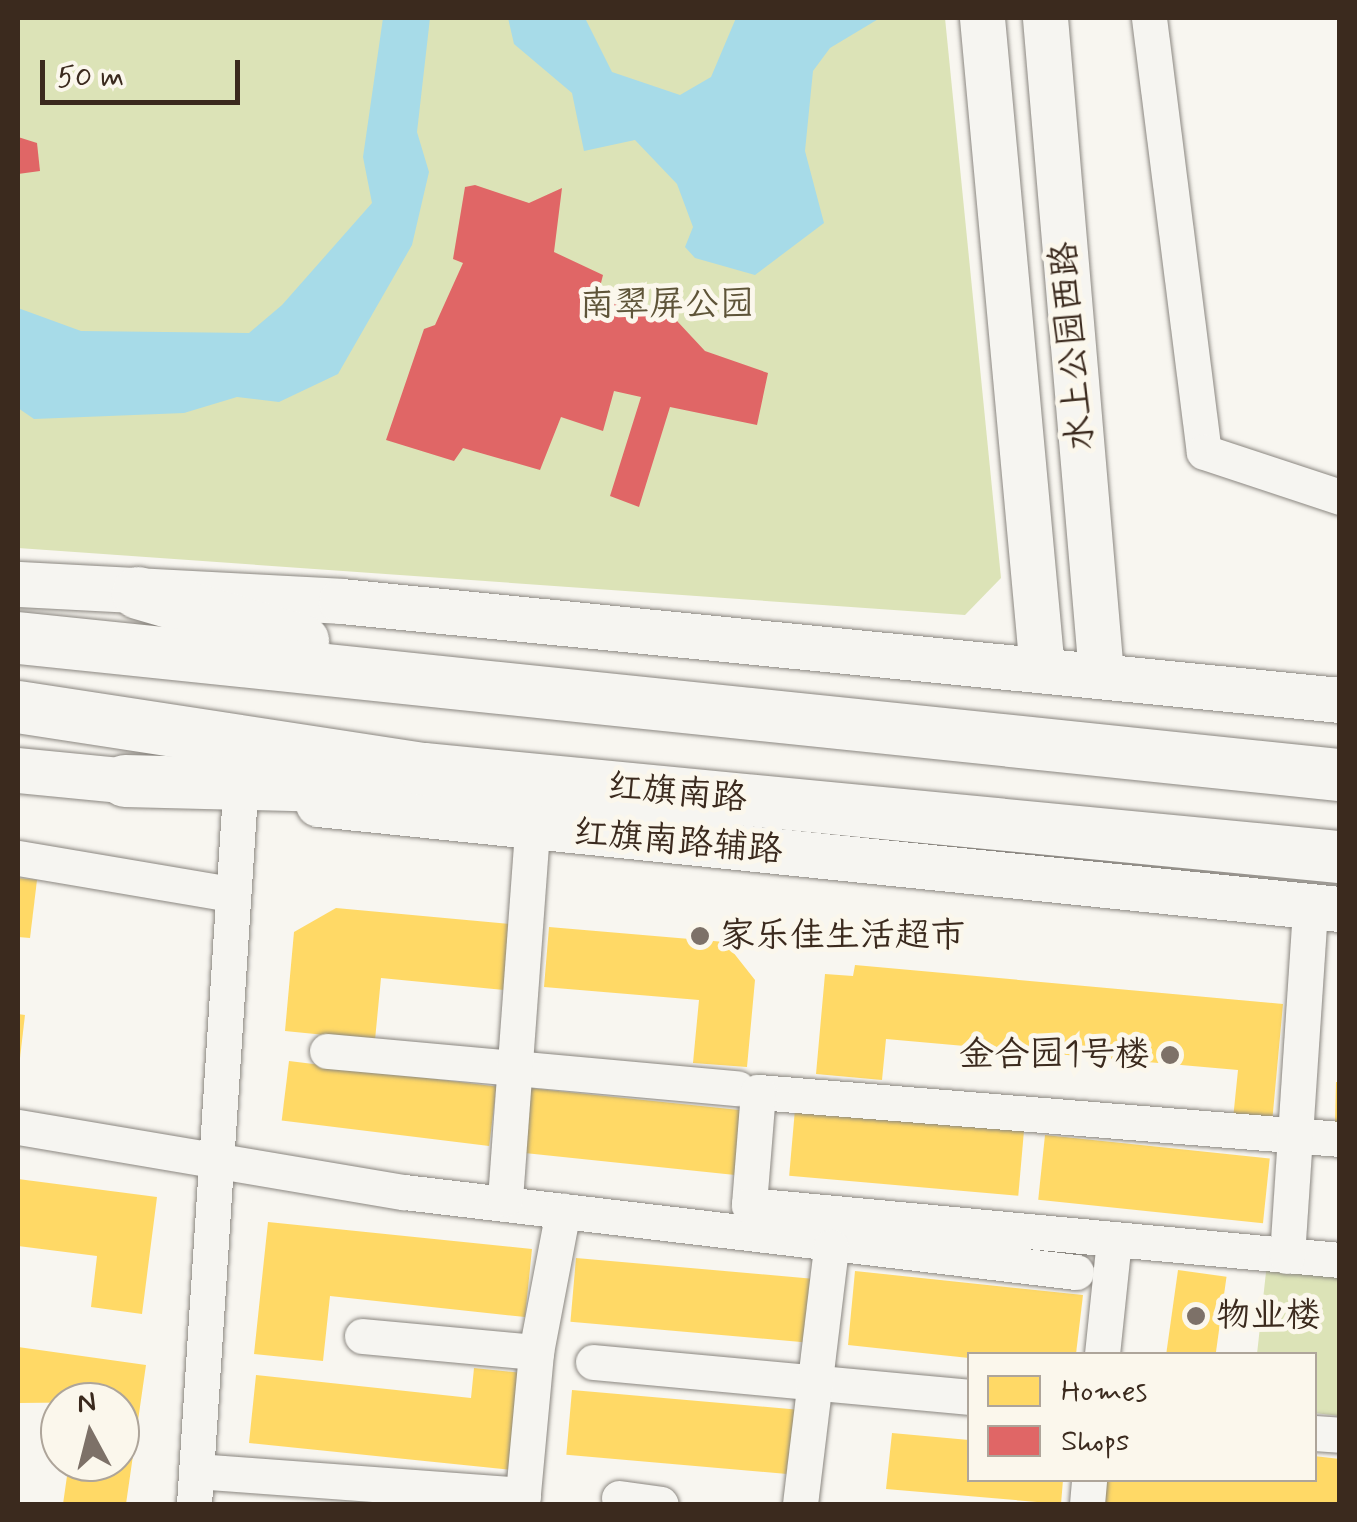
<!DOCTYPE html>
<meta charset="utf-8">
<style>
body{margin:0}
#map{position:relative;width:1357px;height:1522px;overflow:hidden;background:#f8f6f0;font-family:Mynerve,"LXGW WenKai TC",sans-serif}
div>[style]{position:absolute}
.green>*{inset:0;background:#dce3b7}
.water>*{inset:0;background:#a7dbe8}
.homes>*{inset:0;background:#ffd966;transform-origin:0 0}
.shops>*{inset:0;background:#e06666}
.roads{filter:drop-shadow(0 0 2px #8b8781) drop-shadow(0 0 2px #8b8781)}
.minor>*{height:35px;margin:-17.5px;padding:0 17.5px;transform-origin:17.5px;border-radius:17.5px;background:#f6f5f1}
.major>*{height:45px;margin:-22.5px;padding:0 22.5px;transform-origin:22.5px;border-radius:22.5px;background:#f6f5f1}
.highway>*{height:52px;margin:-26px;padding:0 26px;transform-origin:26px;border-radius:26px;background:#f6f5f1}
.dots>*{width:28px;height:28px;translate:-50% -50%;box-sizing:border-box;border:5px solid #fbf7ec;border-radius:50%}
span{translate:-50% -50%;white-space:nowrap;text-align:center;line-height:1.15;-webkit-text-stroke:10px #fbf7ec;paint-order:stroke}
.park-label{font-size:35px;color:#5e5438}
.street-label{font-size:35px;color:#3b2a1e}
.poi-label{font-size:35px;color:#3b2a1e}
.left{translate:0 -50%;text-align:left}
.right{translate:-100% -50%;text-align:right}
.frame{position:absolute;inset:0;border:20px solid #3b2a1e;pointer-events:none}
.legend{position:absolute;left:967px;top:1352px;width:350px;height:130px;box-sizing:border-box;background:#fbf7ec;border:2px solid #aea59a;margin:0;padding:12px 18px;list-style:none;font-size:30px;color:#3b2a1e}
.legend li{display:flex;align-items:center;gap:20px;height:50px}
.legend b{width:50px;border:2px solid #aea59a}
.north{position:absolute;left:40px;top:1382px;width:100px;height:100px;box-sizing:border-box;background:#fbf7ec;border:2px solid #aea59a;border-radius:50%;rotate:353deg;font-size:28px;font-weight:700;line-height:40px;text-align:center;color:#3b2a1e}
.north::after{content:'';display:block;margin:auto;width:35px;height:45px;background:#7d7168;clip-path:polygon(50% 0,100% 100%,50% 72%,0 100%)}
.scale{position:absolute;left:40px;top:60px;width:200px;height:45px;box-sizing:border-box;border:5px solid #3b2a1e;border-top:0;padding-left:12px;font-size:30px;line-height:35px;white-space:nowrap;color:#3b2a1e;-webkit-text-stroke:8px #fbf7ec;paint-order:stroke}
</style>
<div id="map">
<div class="green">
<div style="clip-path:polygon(18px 18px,945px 18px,1001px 578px,965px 615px,18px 548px)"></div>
<div style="clip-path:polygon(1267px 1263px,1339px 1271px,1339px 1416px,1315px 1413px,1314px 1354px,1257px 1354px)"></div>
</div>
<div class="water">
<div style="clip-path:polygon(383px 18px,430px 18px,417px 132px,429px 172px,412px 245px,338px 374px,279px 402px,237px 397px,184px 413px,34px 419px,18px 408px,18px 308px,81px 331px,249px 333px,282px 305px,372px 203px,363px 157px)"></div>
<div style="clip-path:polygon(508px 18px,585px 18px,612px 72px,680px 95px,711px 77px,736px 18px,880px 18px,830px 48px,813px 71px,805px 151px,824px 223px,755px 275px,695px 258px,685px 247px,693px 227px,677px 184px,635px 140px,584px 151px,572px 93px,514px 44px)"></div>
</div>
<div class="homes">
<div style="clip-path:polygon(18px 878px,37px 880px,30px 938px,18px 937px)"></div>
<div style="clip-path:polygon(336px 908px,511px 924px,504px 990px,381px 978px,375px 1040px,285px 1031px,294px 932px)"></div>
<div style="clip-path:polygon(549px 927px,725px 942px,755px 980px,747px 1067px,693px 1063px,699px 1000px,544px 987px)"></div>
<div style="clip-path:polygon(855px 965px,1283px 1004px,1272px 1123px,1233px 1119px,1238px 1070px,886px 1039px,882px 1080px,816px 1074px,825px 974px,853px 976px)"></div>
<div style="clip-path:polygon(18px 1014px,25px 1015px,20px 1058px,18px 1058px)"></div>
<div style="left:289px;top:1061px;width:209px;height:60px;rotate:7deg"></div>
<div style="clip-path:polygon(1336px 1082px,1340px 1082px,1340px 1122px,1335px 1122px)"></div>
<div style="left:529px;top:1088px;width:214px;height:65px;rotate:6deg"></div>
<div style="left:795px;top:1109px;width:230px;height:67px;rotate:5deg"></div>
<div style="left:1045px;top:1135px;width:226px;height:65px;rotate:6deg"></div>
<div style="clip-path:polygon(18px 1179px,157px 1197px,142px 1314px,91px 1307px,97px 1256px,18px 1246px)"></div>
<div style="clip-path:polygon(268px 1222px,532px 1249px,525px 1317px,330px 1296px,323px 1361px,254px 1354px)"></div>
<div style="left:576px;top:1258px;width:237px;height:64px;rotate:5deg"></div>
<div style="left:1178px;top:1270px;width:49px;height:85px;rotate:8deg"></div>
<div style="clip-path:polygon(855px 1271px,1083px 1295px,1076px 1354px,969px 1358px,848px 1345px)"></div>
<div style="clip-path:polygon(18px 1347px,146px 1365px,126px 1504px,63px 1504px,69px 1462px,120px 1462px,120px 1402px,18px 1403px)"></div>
<div style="clip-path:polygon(474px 1368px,523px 1373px,513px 1470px,249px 1443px,256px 1375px,471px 1398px)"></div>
<div style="left:572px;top:1390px;width:230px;height:65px;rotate:5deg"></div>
<div style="clip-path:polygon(892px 1433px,969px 1440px,969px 1480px,1063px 1480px,1061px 1504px,886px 1489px)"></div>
<div style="clip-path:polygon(1314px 1456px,1340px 1459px,1340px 1504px,1102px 1504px,1105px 1480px,1314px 1480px)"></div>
</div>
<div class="shops">
<div style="clip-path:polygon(18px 137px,37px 143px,40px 171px,18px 174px)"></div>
<div style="clip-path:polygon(475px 185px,529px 203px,562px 188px,554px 252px,603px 275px,597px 299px,677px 321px,705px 351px,768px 373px,757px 425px,670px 407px,639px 507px,610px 496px,641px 397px,614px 391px,603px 431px,561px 417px,540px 470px,463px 448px,454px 461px,386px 440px,424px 329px,435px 325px,463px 263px,453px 259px,465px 187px)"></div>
</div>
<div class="roads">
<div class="minor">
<div style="left:1149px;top:18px;width:437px;rotate:82.8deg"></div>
<div style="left:1204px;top:452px;width:143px;rotate:18.3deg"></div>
<div style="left:18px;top:858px;width:216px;rotate:9.6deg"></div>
<div style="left:327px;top:1051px;width:412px;rotate:5.2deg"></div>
<div style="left:18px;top:1127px;width:391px;rotate:9.6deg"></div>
<div style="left:404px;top:1192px;width:677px;rotate:6.79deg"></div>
<div style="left:1340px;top:1139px;width:584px;rotate:-175.38deg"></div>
<div style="left:758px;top:1092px;width:113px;rotate:94.6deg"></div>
<div style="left:749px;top:1205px;width:594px;rotate:5.32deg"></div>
<div style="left:505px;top:1199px;width:371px;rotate:-85.8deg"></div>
<div style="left:1287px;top:1256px;width:351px;rotate:-86.2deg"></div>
<div style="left:362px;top:1336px;width:175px;rotate:5.3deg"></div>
<div style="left:1102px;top:1354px;width:115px;rotate:-84deg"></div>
<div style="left:593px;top:1362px;width:378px;rotate:5.3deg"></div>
<div style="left:1314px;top:1433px;width:26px;rotate:4deg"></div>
<div style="left:196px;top:1471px;width:328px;rotate:4.2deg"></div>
<div style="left:619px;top:1498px;width:42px;rotate:8.1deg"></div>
<div style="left:194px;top:1504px;width:712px;rotate:-86.3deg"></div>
<div style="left:522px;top:1504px;width:153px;rotate:-84.7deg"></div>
<div style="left:536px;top:1352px;width:144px;rotate:-79.2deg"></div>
<div style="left:800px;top:1504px;width:259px;rotate:-83.1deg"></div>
<div style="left:1087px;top:1504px;width:24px;rotate:-85deg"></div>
</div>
<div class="major">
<div style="left:982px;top:18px;width:655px;rotate:84.74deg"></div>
<div style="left:1045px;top:18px;width:658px;rotate:85.12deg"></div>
<div style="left:18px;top:584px;width:323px;rotate:3deg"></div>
<div style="left:341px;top:601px;width:1004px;rotate:5.66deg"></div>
<div style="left:18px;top:770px;width:143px;rotate:5.6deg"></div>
<div style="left:318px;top:804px;width:1027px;rotate:5.87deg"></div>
</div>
<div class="highway">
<div style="left:138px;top:593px;width:172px;rotate:16.2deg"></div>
<div style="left:18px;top:638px;width:1329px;rotate:5.92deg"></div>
<div style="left:18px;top:707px;width:411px;rotate:8.7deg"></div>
<div style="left:424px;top:769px;width:920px;rotate:5.49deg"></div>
<div style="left:125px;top:781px;width:246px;rotate:1.4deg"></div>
</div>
</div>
<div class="dots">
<div style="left:700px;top:936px;background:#7d7168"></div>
<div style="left:1170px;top:1055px;background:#7d7168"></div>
<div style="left:1196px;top:1316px;background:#7d7168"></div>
</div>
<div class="park-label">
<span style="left:667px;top:305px">南翠屏公园</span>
</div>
<div class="street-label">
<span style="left:1073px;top:346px;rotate:-95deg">水上公园西路</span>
<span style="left:677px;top:793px;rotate:5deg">红旗南路</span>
<span style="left:678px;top:842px;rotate:5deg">红旗南路辅路</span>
</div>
<div class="poi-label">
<span class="left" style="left:720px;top:936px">家乐佳生活超市</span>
<span class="right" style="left:1150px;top:1055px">金合园1号楼</span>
<span class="left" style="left:1216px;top:1316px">物业楼</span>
</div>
<div class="frame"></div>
<ul class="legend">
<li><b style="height:28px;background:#ffd966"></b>Homes</li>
<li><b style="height:28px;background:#e06666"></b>Shops</li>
</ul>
<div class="north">N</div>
<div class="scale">50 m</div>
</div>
